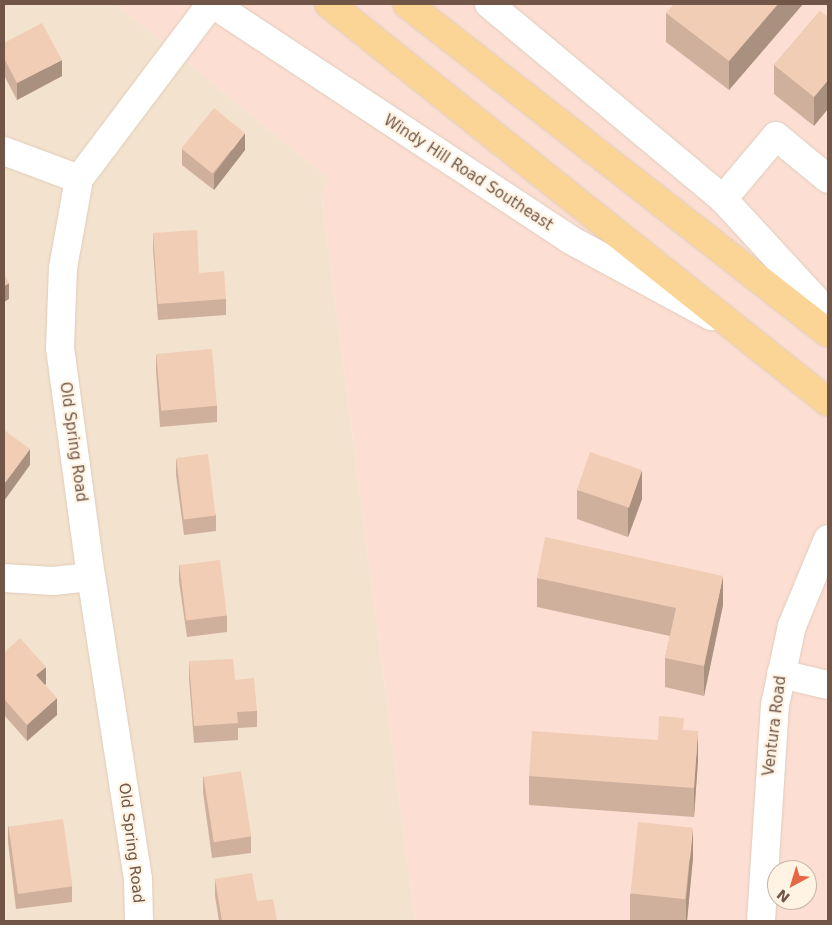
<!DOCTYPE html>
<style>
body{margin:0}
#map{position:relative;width:832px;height:925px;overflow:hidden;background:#fcf0de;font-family:"DejaVu Sans",sans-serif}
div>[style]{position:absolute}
.residential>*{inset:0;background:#f3e2cd}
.commercial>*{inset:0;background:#fcded2}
.roads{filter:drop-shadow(0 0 1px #dfccbb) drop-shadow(0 0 1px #dfccbb)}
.minor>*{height:28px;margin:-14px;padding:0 14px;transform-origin:14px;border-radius:14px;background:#fff}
.major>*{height:28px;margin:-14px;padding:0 14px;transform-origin:14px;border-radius:14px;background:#fbd596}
.wall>*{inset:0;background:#cfb09d}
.shaded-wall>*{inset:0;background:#a9907f}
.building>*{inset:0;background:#f1cdb6;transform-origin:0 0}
span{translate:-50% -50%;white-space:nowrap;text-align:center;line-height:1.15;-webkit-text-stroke:4.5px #fff4e4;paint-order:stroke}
.street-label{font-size:15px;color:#715647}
.frame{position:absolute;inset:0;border:5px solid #715647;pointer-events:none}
.north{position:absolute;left:767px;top:860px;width:50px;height:50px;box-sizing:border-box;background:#fff4e4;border:1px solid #c6b5a5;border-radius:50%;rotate:219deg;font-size:14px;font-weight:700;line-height:20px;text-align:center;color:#715647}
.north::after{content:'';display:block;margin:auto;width:18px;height:22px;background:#e66743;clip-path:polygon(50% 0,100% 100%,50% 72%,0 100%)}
</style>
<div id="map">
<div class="residential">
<div style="clip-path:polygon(4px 4px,116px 4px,329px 179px,321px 193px,415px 921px,4px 921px)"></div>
</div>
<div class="commercial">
<div style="clip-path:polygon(evenodd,116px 4px,828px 4px,828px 921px,415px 921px,321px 192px,329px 179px,116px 4px,777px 870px,807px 870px,807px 900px,777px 900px,777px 870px)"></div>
</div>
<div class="roads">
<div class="minor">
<div style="left:213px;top:4px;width:427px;rotate:33.4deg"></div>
<div style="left:569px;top:239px;width:162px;rotate:28.5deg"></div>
<div style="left:489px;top:4px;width:305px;rotate:39.8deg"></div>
<div style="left:723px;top:199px;width:155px;rotate:47.4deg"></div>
<div style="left:4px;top:151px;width:80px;rotate:20.5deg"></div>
<div style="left:723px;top:199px;width:82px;rotate:-49.9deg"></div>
<div style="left:776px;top:136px;width:67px;rotate:39.6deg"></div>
<div style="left:4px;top:578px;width:49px;rotate:3.5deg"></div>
<div style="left:53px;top:581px;width:38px;rotate:-6deg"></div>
<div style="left:781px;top:674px;width:48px;rotate:13.2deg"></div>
<div style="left:139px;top:921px;width:42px;rotate:-91.4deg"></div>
<div style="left:138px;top:879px;width:306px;rotate:-98.8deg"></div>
<div style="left:91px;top:577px;width:231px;rotate:-97.7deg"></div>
<div style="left:60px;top:348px;width:80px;rotate:-87.9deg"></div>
<div style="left:63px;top:268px;width:90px;rotate:-79.8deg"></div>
<div style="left:79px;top:179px;width:219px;rotate:-53deg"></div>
<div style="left:761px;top:921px;width:216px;rotate:-86.3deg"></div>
<div style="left:775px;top:705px;width:81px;rotate:-77.9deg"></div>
<div style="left:792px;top:626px;width:94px;rotate:-67.5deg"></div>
</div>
<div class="major">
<div style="left:329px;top:4px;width:638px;rotate:38.58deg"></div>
<div style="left:407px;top:4px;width:534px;rotate:38.01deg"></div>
</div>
</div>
<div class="wall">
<div style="clip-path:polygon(803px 4px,729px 90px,666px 42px,666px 13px)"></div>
<div style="clip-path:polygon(820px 11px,814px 126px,774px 94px,774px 65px)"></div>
<div style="clip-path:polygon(4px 43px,62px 76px,17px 100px,4px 75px)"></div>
<div style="clip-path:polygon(182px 149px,245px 150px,214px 190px,182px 165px)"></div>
<div style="clip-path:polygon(153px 233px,199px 273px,226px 299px,226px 315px,158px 320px,153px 249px)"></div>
<div style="clip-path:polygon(156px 354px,217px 406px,217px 422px,160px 427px,156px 370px)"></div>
<div style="clip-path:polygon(176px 459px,216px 515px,216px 531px,184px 535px,176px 475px)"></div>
<div style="clip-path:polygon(577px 490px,642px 499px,628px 537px,577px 519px)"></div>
<div style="clip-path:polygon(179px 565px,227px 616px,227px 632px,187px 637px,179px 581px)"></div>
<div style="clip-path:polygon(537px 578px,723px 605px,704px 696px,665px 687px,665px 658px,670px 636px,537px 607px)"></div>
<div style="clip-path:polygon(4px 653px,46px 684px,45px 685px,57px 715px,27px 741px,4px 715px)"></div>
<div style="clip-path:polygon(189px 661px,235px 680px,257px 711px,257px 727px,238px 728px,238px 740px,194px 743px,189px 678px)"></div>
<div style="clip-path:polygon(684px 730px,698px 760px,694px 817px,529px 805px,529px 776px,658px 740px)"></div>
<div style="clip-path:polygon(203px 776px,251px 836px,251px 853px,212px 858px,203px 792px)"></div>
<div style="clip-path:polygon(8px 826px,72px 886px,72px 902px,16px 909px,8px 842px)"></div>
<div style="clip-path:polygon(693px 857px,687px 921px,630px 921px,630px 894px)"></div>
<div style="clip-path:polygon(215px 879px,257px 901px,277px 921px,219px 921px,215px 896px)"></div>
</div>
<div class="shaded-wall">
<div style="clip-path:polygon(778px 4px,803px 4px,729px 90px,729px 61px)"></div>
<div style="clip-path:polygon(62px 60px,62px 76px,17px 100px,17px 83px)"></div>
<div style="clip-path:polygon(828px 80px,828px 109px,814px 126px,814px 97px)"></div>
<div style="clip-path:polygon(245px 133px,245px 150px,214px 190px,214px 174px)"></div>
<div style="clip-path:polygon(9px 283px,9px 299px,4px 302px,4px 286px)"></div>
<div style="clip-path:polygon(30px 449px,30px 465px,4px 501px,4px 484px)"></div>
<div style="clip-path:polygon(642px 470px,642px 499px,628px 537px,628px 508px)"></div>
<div style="clip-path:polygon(723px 576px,723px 605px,704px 696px,704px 666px)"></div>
<div style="clip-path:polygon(46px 667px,46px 684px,36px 692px,36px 675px)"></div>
<div style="clip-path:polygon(57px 698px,57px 715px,27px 741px,27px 725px)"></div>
<div style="clip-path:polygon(698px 731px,698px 760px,694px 817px,694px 788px)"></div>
<div style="clip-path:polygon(693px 828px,693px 857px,687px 921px,686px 921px,686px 900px)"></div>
</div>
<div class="building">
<div style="clip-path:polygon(674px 4px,778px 4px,729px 61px,666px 13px)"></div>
<div style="clip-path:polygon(820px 11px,828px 17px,828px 80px,814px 97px,774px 65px)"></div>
<div style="clip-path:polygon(42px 23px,62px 60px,17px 83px,4px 58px,4px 43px)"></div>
<div style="left:214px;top:108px;width:40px;height:52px;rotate:39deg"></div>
<div style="clip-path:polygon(197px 230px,199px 273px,224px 271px,226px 299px,158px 304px,153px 233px)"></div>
<div style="clip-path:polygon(4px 274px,9px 283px,4px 286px)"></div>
<div style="left:212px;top:349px;width:57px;height:56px;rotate:85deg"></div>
<div style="clip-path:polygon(4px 430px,30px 449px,4px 484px)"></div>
<div style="left:590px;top:452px;width:55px;height:40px;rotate:19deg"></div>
<div style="left:208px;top:454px;width:62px;height:32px;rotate:83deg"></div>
<div style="clip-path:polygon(545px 537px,723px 576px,704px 666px,665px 658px,676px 608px,537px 578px)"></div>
<div style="left:220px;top:560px;width:56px;height:41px;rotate:83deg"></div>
<div style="clip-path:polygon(20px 638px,46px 667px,36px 675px,57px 698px,27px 725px,4px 699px,4px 653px)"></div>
<div style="clip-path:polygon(233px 659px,235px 680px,254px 678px,257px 711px,237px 712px,238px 723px,194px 726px,189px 661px)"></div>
<div style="clip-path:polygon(659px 716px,684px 718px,683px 730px,698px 731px,694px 788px,529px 776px,532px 731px,658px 740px)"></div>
<div style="left:241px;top:771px;width:66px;height:38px;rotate:81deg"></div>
<div style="left:63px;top:819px;width:68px;height:55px;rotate:82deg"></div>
<div style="left:638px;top:822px;width:55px;height:72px;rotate:6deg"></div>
<div style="clip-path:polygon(252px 873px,257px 901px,273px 899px,277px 921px,222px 921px,215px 879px)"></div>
</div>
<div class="street-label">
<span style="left:468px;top:173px;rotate:33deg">Windy Hill Road Southeast</span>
<span style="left:73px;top:442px;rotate:82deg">Old Spring Road</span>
<span style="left:775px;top:726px;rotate:-83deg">Ventura Road</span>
<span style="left:131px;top:843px;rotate:83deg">Old Spring Road</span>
</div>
<div class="frame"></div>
<div class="north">N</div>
</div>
